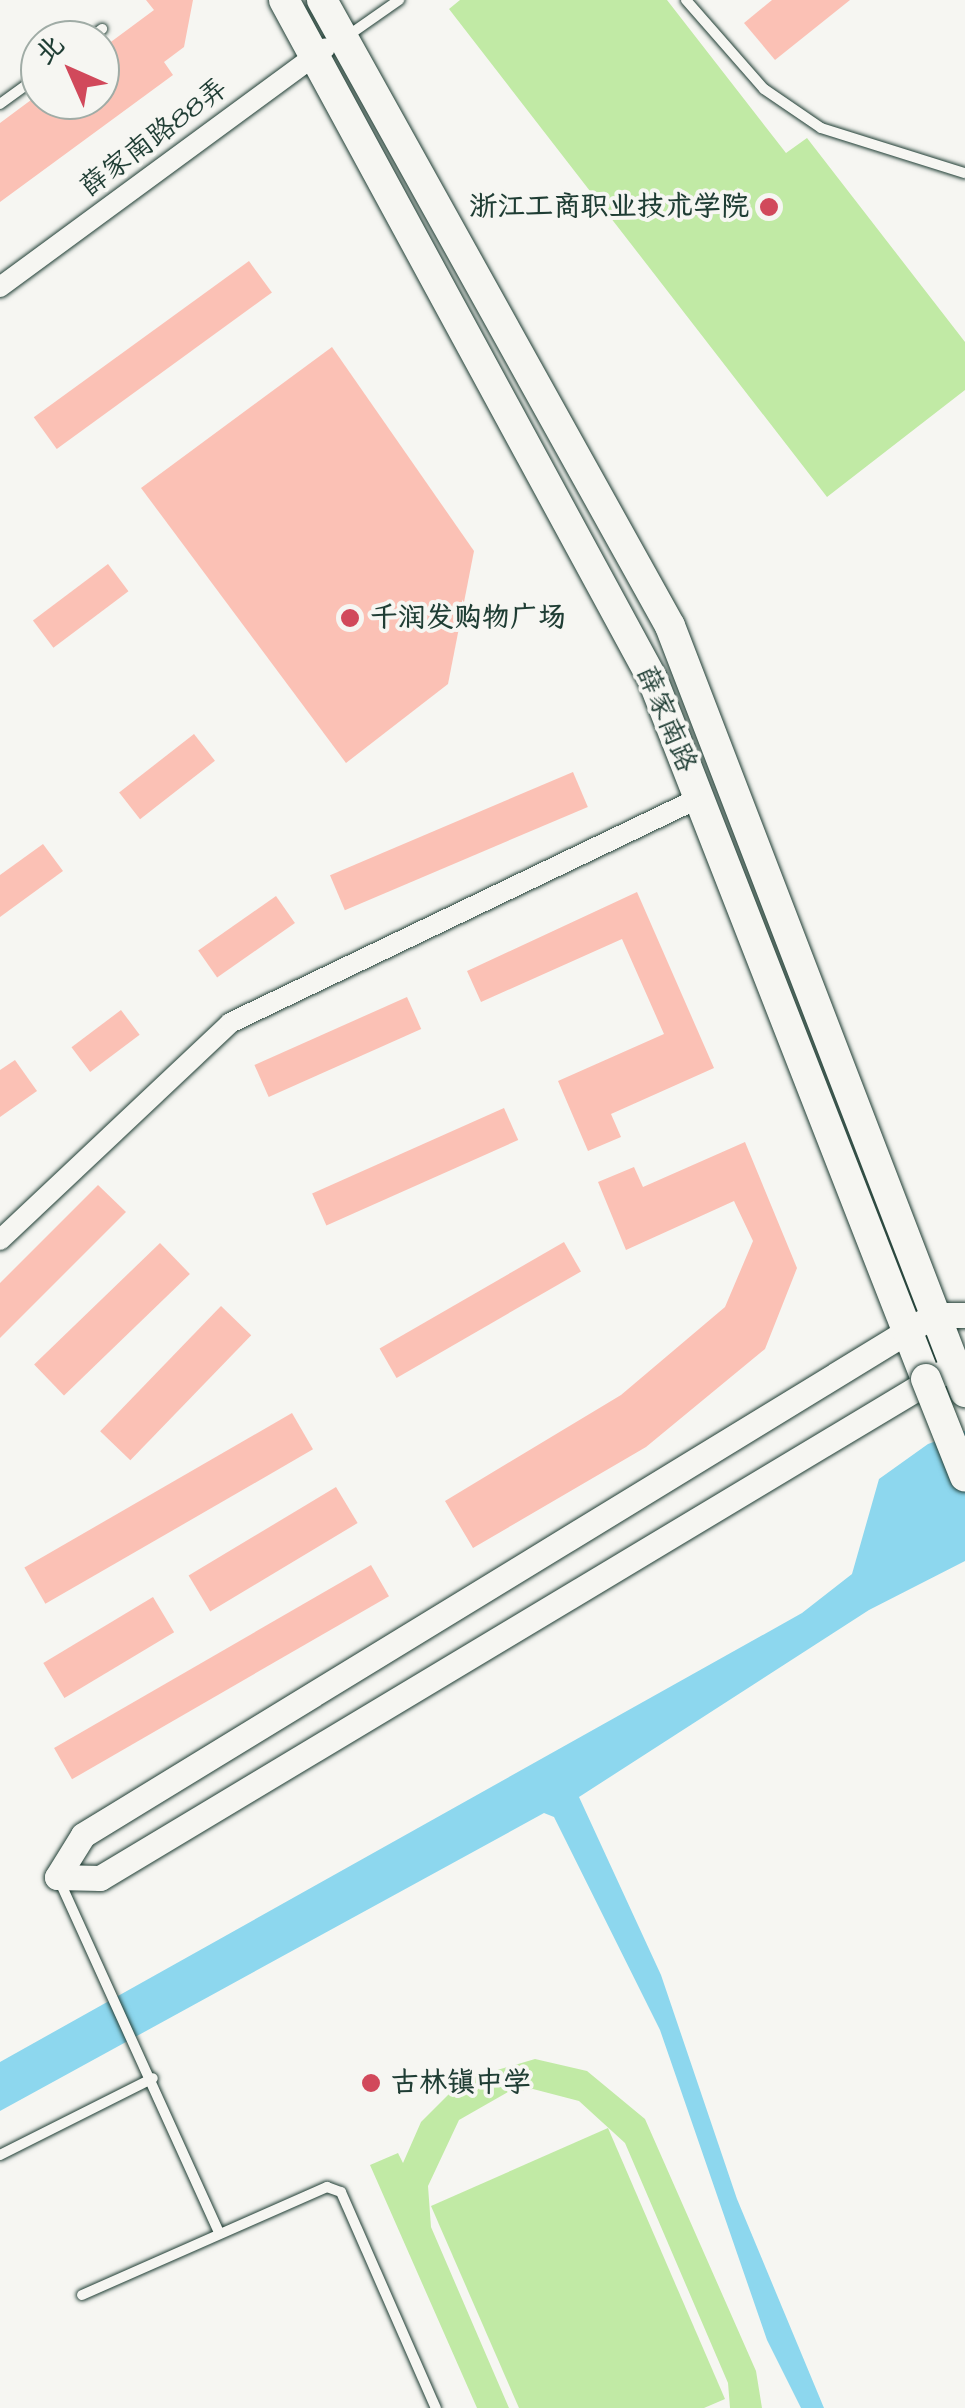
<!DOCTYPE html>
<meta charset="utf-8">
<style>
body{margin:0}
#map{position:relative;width:965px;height:2408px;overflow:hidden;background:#f6f6f2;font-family:"Architects Daughter","LXGW WenKai TC",sans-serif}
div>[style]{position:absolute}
.green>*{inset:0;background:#c1eaa5}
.water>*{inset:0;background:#8dd7ee}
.building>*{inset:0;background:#fbc1b5;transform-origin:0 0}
.roads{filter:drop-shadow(0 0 2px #1f3d34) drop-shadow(0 0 2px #1f3d34)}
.service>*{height:10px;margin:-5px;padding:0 5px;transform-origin:5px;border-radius:5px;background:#f6f6f2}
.minor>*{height:20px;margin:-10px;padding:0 10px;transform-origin:10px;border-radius:10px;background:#f6f6f2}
.tertiary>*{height:25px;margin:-12.5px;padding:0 12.5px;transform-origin:12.5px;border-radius:12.5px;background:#f6f6f2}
.secondary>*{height:30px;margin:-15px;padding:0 15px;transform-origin:15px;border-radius:15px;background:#f6f6f2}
.bridges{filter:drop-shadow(0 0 2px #1f3d34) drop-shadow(0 0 2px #1f3d34)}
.secondary-bridge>*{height:30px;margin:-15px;padding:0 15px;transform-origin:15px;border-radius:15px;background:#f6f6f2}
.dots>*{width:28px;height:28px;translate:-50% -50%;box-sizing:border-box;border:5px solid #f6f6f2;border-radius:50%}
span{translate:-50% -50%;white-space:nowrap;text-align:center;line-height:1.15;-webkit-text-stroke:8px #f6f6f2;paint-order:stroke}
.street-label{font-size:28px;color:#1f3d34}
.poi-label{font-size:28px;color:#1f3d34;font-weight:700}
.right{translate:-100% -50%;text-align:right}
.left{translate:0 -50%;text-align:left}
.north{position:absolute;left:20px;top:20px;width:100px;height:100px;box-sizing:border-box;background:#f6f6f2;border:2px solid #a0aca6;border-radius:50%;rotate:315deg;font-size:28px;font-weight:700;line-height:40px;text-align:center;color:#1f3d34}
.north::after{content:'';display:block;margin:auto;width:35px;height:45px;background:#d1495b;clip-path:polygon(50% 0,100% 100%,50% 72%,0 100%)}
</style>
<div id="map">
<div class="green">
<div style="clip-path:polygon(460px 0,667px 0,786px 153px,807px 138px,965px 342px,965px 390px,827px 497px,449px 9px)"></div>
<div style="clip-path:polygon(535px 2059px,587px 2071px,645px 2119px,756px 2371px,762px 2408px,730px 2408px,728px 2383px,625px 2143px,579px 2101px,533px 2089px,508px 2092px,459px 2120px,428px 2186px,431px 2227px,509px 2408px,477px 2408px,370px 2165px,398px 2153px,403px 2163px,421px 2122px,463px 2080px)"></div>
<div style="clip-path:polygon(608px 2128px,725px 2399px,704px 2408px,519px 2408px,431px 2206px)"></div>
</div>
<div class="water">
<div style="clip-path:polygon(965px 1431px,965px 1561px,869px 1610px,579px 1797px,661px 1975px,737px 2199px,824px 2408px,801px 2408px,767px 2340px,660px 2030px,554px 1817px,544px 1813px,0 2111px,0 2062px,802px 1613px,852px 1574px,879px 1479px,928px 1444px)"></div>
</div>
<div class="building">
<div style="clip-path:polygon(146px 0,193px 0,184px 47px,164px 62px,173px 75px,0 202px,0 123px,31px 100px,100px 100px,100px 50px,154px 10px)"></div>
<div style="clip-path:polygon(772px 0,850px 0,775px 60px,744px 23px)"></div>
<div style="left:249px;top:261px;width:39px;height:266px;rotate:54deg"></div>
<div style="clip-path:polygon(332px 347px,474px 551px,448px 684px,346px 763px,141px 488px)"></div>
<div style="left:108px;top:564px;width:34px;height:94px;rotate:53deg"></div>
<div style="left:194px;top:734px;width:34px;height:95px;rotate:52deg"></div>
<div style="left:573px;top:772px;width:38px;height:264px;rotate:67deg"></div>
<div style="clip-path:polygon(43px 844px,63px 871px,0 917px,0 875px)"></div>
<div style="clip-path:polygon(637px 892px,714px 1068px,611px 1114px,621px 1137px,588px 1151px,558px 1081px,664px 1034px,622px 939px,481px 1002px,467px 971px)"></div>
<div style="left:276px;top:896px;width:33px;height:95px;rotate:55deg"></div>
<div style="left:407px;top:997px;width:35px;height:167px;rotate:66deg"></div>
<div style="left:121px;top:1010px;width:31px;height:62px;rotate:53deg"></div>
<div style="clip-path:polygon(15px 1060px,37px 1091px,0 1117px,0 1070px)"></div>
<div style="left:504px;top:1108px;width:35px;height:210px;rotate:66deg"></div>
<div style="clip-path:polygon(745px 1142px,797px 1268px,765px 1349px,646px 1447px,473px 1548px,445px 1501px,621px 1395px,725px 1307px,753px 1241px,734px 1201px,626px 1250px,598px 1182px,634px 1167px,643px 1187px)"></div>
<div style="clip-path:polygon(98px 1185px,126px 1212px,0 1338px,0 1283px)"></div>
<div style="left:564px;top:1242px;width:34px;height:213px;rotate:60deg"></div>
<div style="left:160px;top:1243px;width:43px;height:175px;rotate:46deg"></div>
<div style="left:221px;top:1306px;width:42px;height:174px;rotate:44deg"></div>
<div style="left:292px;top:1413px;width:42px;height:309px;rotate:60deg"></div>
<div style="left:336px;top:1487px;width:42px;height:172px;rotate:59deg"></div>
<div style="left:371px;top:1565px;width:36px;height:366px;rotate:60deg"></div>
<div style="left:153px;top:1597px;width:41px;height:128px;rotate:59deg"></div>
</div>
<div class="roads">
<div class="service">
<div style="left:686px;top:0;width:118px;rotate:48.8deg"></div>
<div style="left:764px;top:89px;width:69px;rotate:34.4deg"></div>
<div style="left:821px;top:128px;width:151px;rotate:17.4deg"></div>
<div style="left:346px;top:37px;width:65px;rotate:-34.9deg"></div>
<div style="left:88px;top:40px;width:18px;rotate:-38deg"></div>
<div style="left:0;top:104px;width:49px;rotate:-35.9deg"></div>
<div style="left:60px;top:1882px;width:383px;rotate:65.6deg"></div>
<div style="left:0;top:2155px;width:171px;rotate:-26.7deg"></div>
<div style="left:82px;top:2295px;width:268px;rotate:-23.8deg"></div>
<div style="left:327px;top:2187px;width:15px;rotate:20deg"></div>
<div style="left:341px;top:2192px;width:236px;rotate:66.3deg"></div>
</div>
<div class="minor">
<div style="left:0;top:287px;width:403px;rotate:-36.3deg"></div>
<div style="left:0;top:1240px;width:316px;rotate:-43.3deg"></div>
<div style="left:230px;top:1023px;width:520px;rotate:-25.63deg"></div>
</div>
<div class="tertiary">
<div style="left:57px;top:1877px;width:49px;rotate:-58.2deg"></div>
<div style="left:83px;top:1835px;width:997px;rotate:-31.43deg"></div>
<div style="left:934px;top:1315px;width:31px"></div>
<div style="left:57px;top:1877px;width:43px;rotate:1.3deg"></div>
<div style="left:100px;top:1878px;width:982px;rotate:-30.95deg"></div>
</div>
<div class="secondary">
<div style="left:284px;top:0;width:771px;rotate:61.51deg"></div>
<div style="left:652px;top:678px;width:753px;rotate:68.65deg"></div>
<div style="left:322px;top:0;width:716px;rotate:60.93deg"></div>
<div style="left:670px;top:626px;width:821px;rotate:68.94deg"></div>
</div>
</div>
<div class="bridges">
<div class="secondary-bridge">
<div style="left:926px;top:1379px;width:105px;rotate:68.3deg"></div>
</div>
</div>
<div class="dots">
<div style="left:769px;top:207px;background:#d1495b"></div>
<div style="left:350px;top:618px;background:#d1495b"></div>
<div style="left:371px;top:2083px;background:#d1495b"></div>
</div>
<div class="street-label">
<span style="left:154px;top:138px;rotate:-37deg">薛家南路88弄</span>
<span style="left:666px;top:719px;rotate:67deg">薛家南路</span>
</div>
<div class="poi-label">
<span class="right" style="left:749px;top:207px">浙江工商职业技术学院</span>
<span class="left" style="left:370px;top:618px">千润发购物广场</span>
<span class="left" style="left:391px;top:2083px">古林镇中学</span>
</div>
<div class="north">北</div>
</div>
